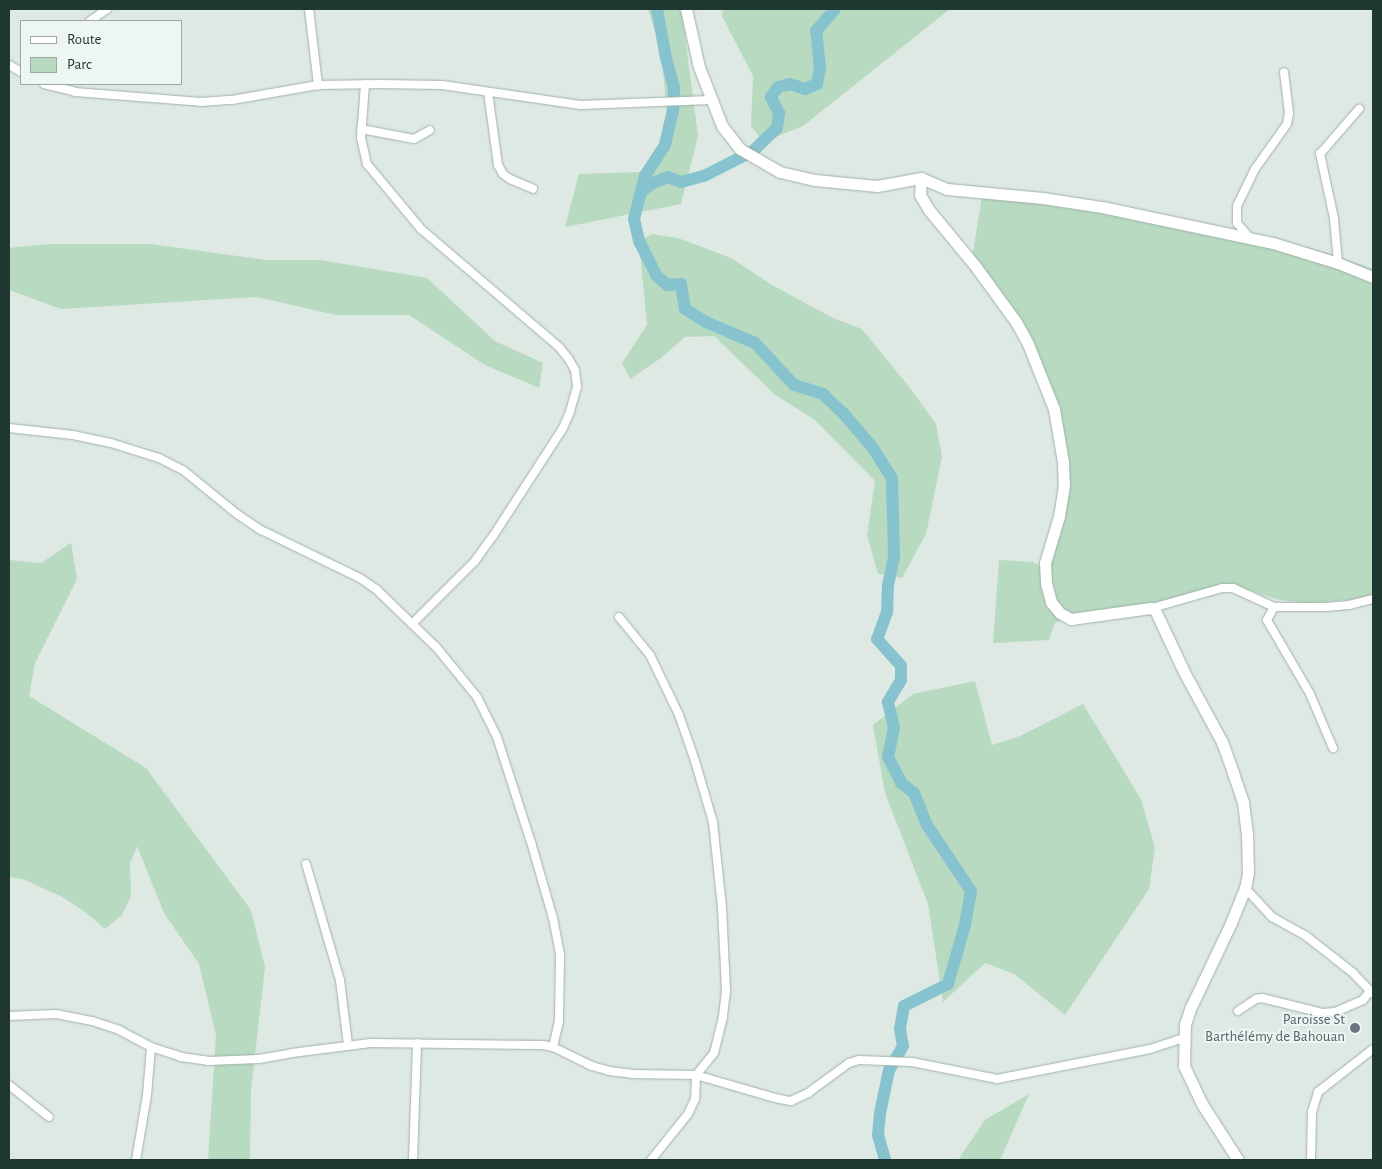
<!DOCTYPE html>
<meta charset="utf-8">
<style>
body{margin:0}
#map{position:relative;width:1382px;height:1169px;overflow:hidden;background:#dee9e4;font-family:"Alegreya Sans",sans-serif}
div>[style]{position:absolute}
.green>*{inset:0;background:#b7dac0}
.river>*{height:12px;margin:-6px;padding:0 6px;transform-origin:6px;border-radius:6px;background:#86c3ce}
.roads{filter:drop-shadow(0 0 1px #a1b0ab) drop-shadow(0 0 1px #a1b0ab)}
.street>*{height:8px;margin:-4px;padding:0 4px;transform-origin:4px;border-radius:4px;background:#fff}
.secondary>*{height:11px;margin:-5.5px;padding:0 5.5px;transform-origin:5.5px;border-radius:5.5px;background:#fff}
.dots>*{width:14px;height:14px;translate:-50% -50%;box-sizing:border-box;border:2px solid #eef6f2;border-radius:50%}
span{translate:-50% -50%;white-space:nowrap;text-align:center;line-height:1.15;-webkit-text-stroke:4px #eef6f2;paint-order:stroke}
.worship-label{font-size:15px;color:#5b616d}
.right{translate:-100% -50%;text-align:right}
.frame{position:absolute;inset:0;border:10px solid #203832;pointer-events:none}
.legend{position:absolute;left:20px;top:20px;width:162px;height:65px;box-sizing:border-box;background:#eef6f2;border:1px solid #9caaa5;margin:0;padding:6px 9px;list-style:none;font-size:15px;color:#203832}
.legend li{display:flex;align-items:center;gap:10px;height:25px}
.legend b{width:25px;border:1px solid #9caaa5}
</style>
<div id="map">
<div class="green">
<div style="clip-path:polygon(648px 9px,680px 9px,683px 20px,698px 136px,681px 204px,565px 227px,579px 174px,640px 172px,669px 136px,661px 49px)"></div>
<div style="clip-path:polygon(723px 9px,950px 9px,803px 126px,763px 142px,751px 126px,753px 76px,722px 16px)"></div>
<div style="clip-path:polygon(983px 191px,1265px 236px,1328px 253px,1373px 269px,1373px 596px,1352px 600px,1308px 603px,1280px 600px,1241px 588px,1224px 591px,1153px 611px,1149px 616px,1143px 615px,1065px 619px,1055px 623px,1049px 640px,993px 643px,999px 560px,1033px 562px,1046px 570px,1065px 499px,1055px 418px,1019px 330px,971px 264px)"></div>
<div style="clip-path:polygon(652px 234px,678px 238px,731px 258px,772px 285px,833px 318px,862px 329px,910px 388px,936px 424px,942px 457px,926px 534px,902px 578px,878px 574px,867px 535px,875px 481px,815px 420px,774px 394px,714px 336px,685px 337px,661px 358px,630px 379px,622px 363px,647px 325px,639px 241px)"></div>
<div style="clip-path:polygon(49px 244px,150px 244px,266px 260px,320px 260px,427px 278px,495px 341px,543px 363px,539px 388px,485px 365px,409px 315px,336px 315px,257px 297px,61px 309px,9px 290px,9px 248px)"></div>
<div style="clip-path:polygon(71px 543px,77px 579px,35px 663px,29px 696px,146px 768px,251px 910px,265px 967px,251px 1090px,250px 1160px,208px 1160px,216px 1035px,199px 964px,164px 913px,137px 846px,130px 863px,131px 896px,122px 915px,105px 929px,84px 911px,62px 897px,23px 879px,9px 877px,9px 560px,41px 563px)"></div>
<div style="clip-path:polygon(975px 681px,992px 745px,1020px 736px,1083px 704px,1141px 799px,1155px 848px,1149px 889px,1065px 1015px,1014px 974px,985px 963px,943px 1002px,928px 904px,885px 793px,873px 725px,913px 694px)"></div>
<div style="clip-path:polygon(1029px 1094px,1000px 1160px,958px 1160px,985px 1120px)"></div>
</div>
<div class="river">
<div style="left:657px;top:9px;width:50px;rotate:79.6deg"></div>
<div style="left:666px;top:58px;width:30px;rotate:75deg"></div>
<div style="left:674px;top:87px;width:23px;rotate:92deg"></div>
<div style="left:673px;top:110px;width:36px;rotate:103deg"></div>
<div style="left:665px;top:145px;width:37px;rotate:123deg"></div>
<div style="left:645px;top:176px;width:44px;rotate:104.3deg"></div>
<div style="left:634px;top:219px;width:23px;rotate:77deg"></div>
<div style="left:639px;top:241px;width:38px;rotate:63deg"></div>
<div style="left:656px;top:275px;width:15px;rotate:42deg"></div>
<div style="left:667px;top:285px;width:14px;rotate:-4deg"></div>
<div style="left:681px;top:284px;width:25px;rotate:81deg"></div>
<div style="left:685px;top:309px;width:25px;rotate:32deg"></div>
<div style="left:706px;top:322px;width:53px;rotate:23.2deg"></div>
<div style="left:755px;top:343px;width:57px;rotate:47.1deg"></div>
<div style="left:794px;top:385px;width:30px;rotate:17deg"></div>
<div style="left:823px;top:394px;width:28px;rotate:44deg"></div>
<div style="left:843px;top:413px;width:46px;rotate:49.4deg"></div>
<div style="left:873px;top:448px;width:36px;rotate:58deg"></div>
<div style="left:892px;top:479px;width:78px;rotate:88.5deg"></div>
<div style="left:894px;top:557px;width:29px;rotate:102deg"></div>
<div style="left:888px;top:585px;width:27px;rotate:92deg"></div>
<div style="left:887px;top:612px;width:29px;rotate:110deg"></div>
<div style="left:877px;top:639px;width:36px;rotate:48deg"></div>
<div style="left:901px;top:666px;width:14px;rotate:90deg"></div>
<div style="left:901px;top:680px;width:26px;rotate:121deg"></div>
<div style="left:888px;top:702px;width:26px;rotate:77deg"></div>
<div style="left:894px;top:727px;width:31px;rotate:101deg"></div>
<div style="left:888px;top:757px;width:29px;rotate:63deg"></div>
<div style="left:901px;top:783px;width:16px;rotate:38deg"></div>
<div style="left:914px;top:793px;width:35px;rotate:68deg"></div>
<div style="left:927px;top:825px;width:79px;rotate:56.3deg"></div>
<div style="left:971px;top:891px;width:35px;rotate:100deg"></div>
<div style="left:965px;top:925px;width:61px;rotate:106.1deg"></div>
<div style="left:948px;top:984px;width:49px;rotate:153.4deg"></div>
<div style="left:904px;top:1006px;width:23px;rotate:100deg"></div>
<div style="left:900px;top:1029px;width:17px;rotate:80deg"></div>
<div style="left:903px;top:1046px;width:28px;rotate:120deg"></div>
<div style="left:889px;top:1070px;width:44px;rotate:101.8deg"></div>
<div style="left:880px;top:1113px;width:22px;rotate:95deg"></div>
<div style="left:878px;top:1135px;width:26px;rotate:74deg"></div>
<div style="left:641px;top:192px;width:15px;rotate:-37deg"></div>
<div style="left:653px;top:183px;width:16px;rotate:-22deg"></div>
<div style="left:668px;top:177px;width:14px;rotate:21deg"></div>
<div style="left:681px;top:182px;width:24px;rotate:-15deg"></div>
<div style="left:704px;top:176px;width:55px;rotate:-27deg"></div>
<div style="left:753px;top:151px;width:33px;rotate:-44deg"></div>
<div style="left:777px;top:128px;width:15px;rotate:-82deg"></div>
<div style="left:779px;top:113px;width:18px;rotate:-117deg"></div>
<div style="left:771px;top:97px;width:12px;rotate:-55deg"></div>
<div style="left:778px;top:87px;width:12px;rotate:-14deg"></div>
<div style="left:790px;top:84px;width:16px;rotate:18deg"></div>
<div style="left:805px;top:89px;width:13px;rotate:-23deg"></div>
<div style="left:817px;top:84px;width:17px;rotate:-80deg"></div>
<div style="left:820px;top:67px;width:36px;rotate:-96deg"></div>
<div style="left:816px;top:31px;width:29px;rotate:-49deg"></div>
</div>
<div class="roads">
<div class="street">
<div style="left:309px;top:9px;width:77px;rotate:83.2deg"></div>
<div style="left:90px;top:21px;width:21px;rotate:-35deg"></div>
<div style="left:9px;top:65px;width:14px;rotate:30deg"></div>
<div style="left:44px;top:84px;width:32px;rotate:14deg"></div>
<div style="left:75px;top:92px;width:126px;rotate:4.5deg"></div>
<div style="left:201px;top:102px;width:31px;rotate:-4deg"></div>
<div style="left:232px;top:100px;width:87px;rotate:-9.9deg"></div>
<div style="left:318px;top:85px;width:62px;rotate:-0.9deg"></div>
<div style="left:380px;top:84px;width:62px;rotate:0.9deg"></div>
<div style="left:442px;top:85px;width:140px;rotate:8.2deg"></div>
<div style="left:581px;top:105px;width:130px;rotate:-2.2deg"></div>
<div style="left:365px;top:84px;width:54px;rotate:94.2deg"></div>
<div style="left:361px;top:138px;width:27px;rotate:77deg"></div>
<div style="left:367px;top:164px;width:85px;rotate:50.3deg"></div>
<div style="left:421px;top:229px;width:182px;rotate:40.5deg"></div>
<div style="left:559px;top:347px;width:14px;rotate:51deg"></div>
<div style="left:568px;top:358px;width:14px;rotate:60deg"></div>
<div style="left:575px;top:370px;width:17px;rotate:83deg"></div>
<div style="left:577px;top:387px;width:26px;rotate:106deg"></div>
<div style="left:570px;top:412px;width:17px;rotate:114deg"></div>
<div style="left:563px;top:428px;width:129px;rotate:122.9deg"></div>
<div style="left:493px;top:536px;width:31px;rotate:126deg"></div>
<div style="left:475px;top:561px;width:89px;rotate:135deg"></div>
<div style="left:488px;top:92px;width:74px;rotate:82.2deg"></div>
<div style="left:498px;top:165px;width:10px;rotate:61deg"></div>
<div style="left:503px;top:174px;width:9px;rotate:36deg"></div>
<div style="left:510px;top:179px;width:25px;rotate:23deg"></div>
<div style="left:361px;top:129px;width:54px;rotate:10.7deg"></div>
<div style="left:414px;top:139px;width:18px;rotate:-29deg"></div>
<div style="left:1250px;top:238px;width:20px;rotate:-131deg"></div>
<div style="left:1237px;top:223px;width:17px;rotate:-90deg"></div>
<div style="left:1237px;top:206px;width:41px;rotate:-64.1deg"></div>
<div style="left:1255px;top:169px;width:55px;rotate:-54.6deg"></div>
<div style="left:1287px;top:124px;width:11px;rotate:-80deg"></div>
<div style="left:1289px;top:113px;width:41px;rotate:-97deg"></div>
<div style="left:1338px;top:263px;width:45px;rotate:-95.1deg"></div>
<div style="left:1334px;top:218px;width:66px;rotate:-102.3deg"></div>
<div style="left:1320px;top:154px;width:60px;rotate:-49.1deg"></div>
<div style="left:9px;top:428px;width:64px;rotate:6.2deg"></div>
<div style="left:73px;top:435px;width:39px;rotate:12deg"></div>
<div style="left:111px;top:443px;width:50px;rotate:17.4deg"></div>
<div style="left:159px;top:458px;width:27px;rotate:27deg"></div>
<div style="left:183px;top:470px;width:70px;rotate:39.2deg"></div>
<div style="left:237px;top:514px;width:29px;rotate:34deg"></div>
<div style="left:261px;top:530px;width:110px;rotate:25.9deg"></div>
<div style="left:360px;top:578px;width:19px;rotate:35deg"></div>
<div style="left:376px;top:589px;width:85px;rotate:44deg"></div>
<div style="left:437px;top:648px;width:63px;rotate:50.8deg"></div>
<div style="left:477px;top:697px;width:45px;rotate:63.4deg"></div>
<div style="left:497px;top:737px;width:110px;rotate:72.1deg"></div>
<div style="left:531px;top:842px;width:79px;rotate:73.9deg"></div>
<div style="left:553px;top:918px;width:38px;rotate:79deg"></div>
<div style="left:560px;top:955px;width:66px;rotate:90.9deg"></div>
<div style="left:559px;top:1021px;width:27px;rotate:103deg"></div>
<div style="left:1274px;top:607px;width:15px;rotate:118deg"></div>
<div style="left:1267px;top:620px;width:86px;rotate:59.8deg"></div>
<div style="left:1310px;top:694px;width:59px;rotate:66.9deg"></div>
<div style="left:1152px;top:608px;width:73px;rotate:-15.9deg"></div>
<div style="left:1222px;top:588px;width:11px"></div>
<div style="left:1233px;top:588px;width:45px;rotate:24.9deg"></div>
<div style="left:1274px;top:607px;width:52px"></div>
<div style="left:1326px;top:607px;width:23px;rotate:-5deg"></div>
<div style="left:1349px;top:605px;width:25px;rotate:-14deg"></div>
<div style="left:619px;top:617px;width:49px;rotate:50.8deg"></div>
<div style="left:650px;top:655px;width:67px;rotate:64.2deg"></div>
<div style="left:679px;top:715px;width:49px;rotate:70.8deg"></div>
<div style="left:695px;top:761px;width:64px;rotate:73.6deg"></div>
<div style="left:713px;top:822px;width:86px;rotate:84deg"></div>
<div style="left:722px;top:908px;width:83px;rotate:87.2deg"></div>
<div style="left:726px;top:991px;width:26px;rotate:97deg"></div>
<div style="left:723px;top:1017px;width:37px;rotate:104deg"></div>
<div style="left:714px;top:1053px;width:28px;rotate:129deg"></div>
<div style="left:696px;top:1075px;width:24px;rotate:92deg"></div>
<div style="left:695px;top:1099px;width:17px;rotate:115deg"></div>
<div style="left:688px;top:1114px;width:59px;rotate:128.8deg"></div>
<div style="left:306px;top:864px;width:121px;rotate:73.7deg"></div>
<div style="left:340px;top:980px;width:65px;rotate:83deg"></div>
<div style="left:1245px;top:888px;width:40px;rotate:47deg"></div>
<div style="left:1272px;top:917px;width:39px;rotate:29deg"></div>
<div style="left:1306px;top:936px;width:36px;rotate:38deg"></div>
<div style="left:1334px;top:958px;width:24px;rotate:38deg"></div>
<div style="left:1353px;top:973px;width:29px;rotate:46deg"></div>
<div style="left:1238px;top:1011px;width:22px;rotate:-34deg"></div>
<div style="left:1256px;top:999px;width:6px;rotate:-9deg"></div>
<div style="left:1262px;top:998px;width:62px;rotate:14deg"></div>
<div style="left:1322px;top:1013px;width:13px;rotate:-4deg"></div>
<div style="left:1335px;top:1012px;width:30px;rotate:-23deg"></div>
<div style="left:1363px;top:1000px;width:11px;rotate:-52deg"></div>
<div style="left:9px;top:1016px;width:47px;rotate:-2.4deg"></div>
<div style="left:56px;top:1014px;width:37px;rotate:11deg"></div>
<div style="left:92px;top:1021px;width:28px;rotate:18deg"></div>
<div style="left:119px;top:1030px;width:36px;rotate:28deg"></div>
<div style="left:151px;top:1047px;width:32px;rotate:18deg"></div>
<div style="left:181px;top:1057px;width:27px;rotate:8deg"></div>
<div style="left:208px;top:1061px;width:51px;rotate:-2.2deg"></div>
<div style="left:259px;top:1059px;width:34px;rotate:-10deg"></div>
<div style="left:292px;top:1053px;width:79px;rotate:-7.3deg"></div>
<div style="left:370px;top:1043px;width:173px;rotate:0.7deg"></div>
<div style="left:543px;top:1045px;width:10px;rotate:11deg"></div>
<div style="left:553px;top:1047px;width:43px;rotate:26deg"></div>
<div style="left:592px;top:1066px;width:18px;rotate:16deg"></div>
<div style="left:609px;top:1071px;width:23px;rotate:7deg"></div>
<div style="left:632px;top:1074px;width:64px;rotate:0.9deg"></div>
<div style="left:696px;top:1075px;width:82px;rotate:16.2deg"></div>
<div style="left:775px;top:1098px;width:16px;rotate:11deg"></div>
<div style="left:791px;top:1101px;width:19px;rotate:-25deg"></div>
<div style="left:808px;top:1093px;width:51px;rotate:-36.2deg"></div>
<div style="left:849px;top:1063px;width:10px;rotate:-17deg"></div>
<div style="left:859px;top:1060px;width:53px;rotate:2.2deg"></div>
<div style="left:912px;top:1062px;width:87px;rotate:11.3deg"></div>
<div style="left:997px;top:1079px;width:156px;rotate:-11.1deg"></div>
<div style="left:1150px;top:1049px;width:38px;rotate:-18deg"></div>
<div style="left:9px;top:1085px;width:51px;rotate:38.7deg"></div>
<div style="left:136px;top:1160px;width:66px;rotate:-80.4deg"></div>
<div style="left:147px;top:1095px;width:48px;rotate:-85.2deg"></div>
<div style="left:413px;top:1160px;width:117px;rotate:-88deg"></div>
<div style="left:1311px;top:1160px;width:48px;rotate:-88.8deg"></div>
<div style="left:1312px;top:1112px;width:21px;rotate:-73deg"></div>
<div style="left:1318px;top:1092px;width:70px;rotate:-38deg"></div>
</div>
<div class="secondary">
<div style="left:686px;top:9px;width:59px;rotate:77.4deg"></div>
<div style="left:699px;top:67px;width:63px;rotate:68.7deg"></div>
<div style="left:722px;top:126px;width:29px;rotate:52deg"></div>
<div style="left:740px;top:149px;width:46px;rotate:29.9deg"></div>
<div style="left:780px;top:172px;width:36px;rotate:13deg"></div>
<div style="left:815px;top:180px;width:62px;rotate:5.5deg"></div>
<div style="left:877px;top:186px;width:45px;rotate:-10.3deg"></div>
<div style="left:921px;top:178px;width:28px;rotate:23deg"></div>
<div style="left:947px;top:189px;width:96px;rotate:5.4deg"></div>
<div style="left:1043px;top:198px;width:60px;rotate:8.7deg"></div>
<div style="left:1102px;top:207px;width:175px;rotate:11.9deg"></div>
<div style="left:1273px;top:243px;width:68px;rotate:17.1deg"></div>
<div style="left:1338px;top:263px;width:38px;rotate:22deg"></div>
<div style="left:921px;top:178px;width:17px;rotate:93deg"></div>
<div style="left:920px;top:195px;width:17px;rotate:59deg"></div>
<div style="left:929px;top:210px;width:74px;rotate:50.5deg"></div>
<div style="left:976px;top:267px;width:68px;rotate:54deg"></div>
<div style="left:1016px;top:322px;width:25px;rotate:61deg"></div>
<div style="left:1028px;top:344px;width:70px;rotate:68.2deg"></div>
<div style="left:1054px;top:409px;width:54px;rotate:80.4deg"></div>
<div style="left:1063px;top:462px;width:23px;rotate:88deg"></div>
<div style="left:1064px;top:485px;width:31px;rotate:99deg"></div>
<div style="left:1059px;top:516px;width:49px;rotate:106.6deg"></div>
<div style="left:1045px;top:563px;width:20px;rotate:87deg"></div>
<div style="left:1046px;top:583px;width:20px;rotate:75deg"></div>
<div style="left:1051px;top:602px;width:14px;rotate:51deg"></div>
<div style="left:1060px;top:613px;width:13px;rotate:29deg"></div>
<div style="left:1071px;top:619px;width:80px;rotate:-7.9deg"></div>
<div style="left:1150px;top:608px;width:5px;rotate:22deg"></div>
<div style="left:1155px;top:610px;width:68px;rotate:64.9deg"></div>
<div style="left:1184px;top:672px;width:80px;rotate:61.5deg"></div>
<div style="left:1222px;top:742px;width:33px;rotate:70deg"></div>
<div style="left:1233px;top:773px;width:31px;rotate:71deg"></div>
<div style="left:1243px;top:802px;width:31px;rotate:83deg"></div>
<div style="left:1247px;top:833px;width:40px;rotate:88.6deg"></div>
<div style="left:1248px;top:873px;width:15px;rotate:101deg"></div>
<div style="left:1245px;top:888px;width:38px;rotate:112deg"></div>
<div style="left:1231px;top:923px;width:95px;rotate:115.5deg"></div>
<div style="left:1190px;top:1009px;width:16px;rotate:108deg"></div>
<div style="left:1185px;top:1024px;width:42px;rotate:91.4deg"></div>
<div style="left:1184px;top:1066px;width:42px;rotate:64.7deg"></div>
<div style="left:1202px;top:1104px;width:67px;rotate:57.3deg"></div>
</div>
</div>
<div class="dots">
<div style="left:1355px;top:1028px;background:#6b7280"></div>
</div>
<div class="worship-label">
<span class="right" style="left:1345px;top:1028px">Paroisse St<br>Barthélémy de Bahouan</span>
</div>
<div class="frame"></div>
<ul class="legend">
<li><b style="height:6px;background:#fff"></b>Route</li>
<li><b style="height:14px;background:#b7dac0"></b>Parc</li>
</ul>
</div>
